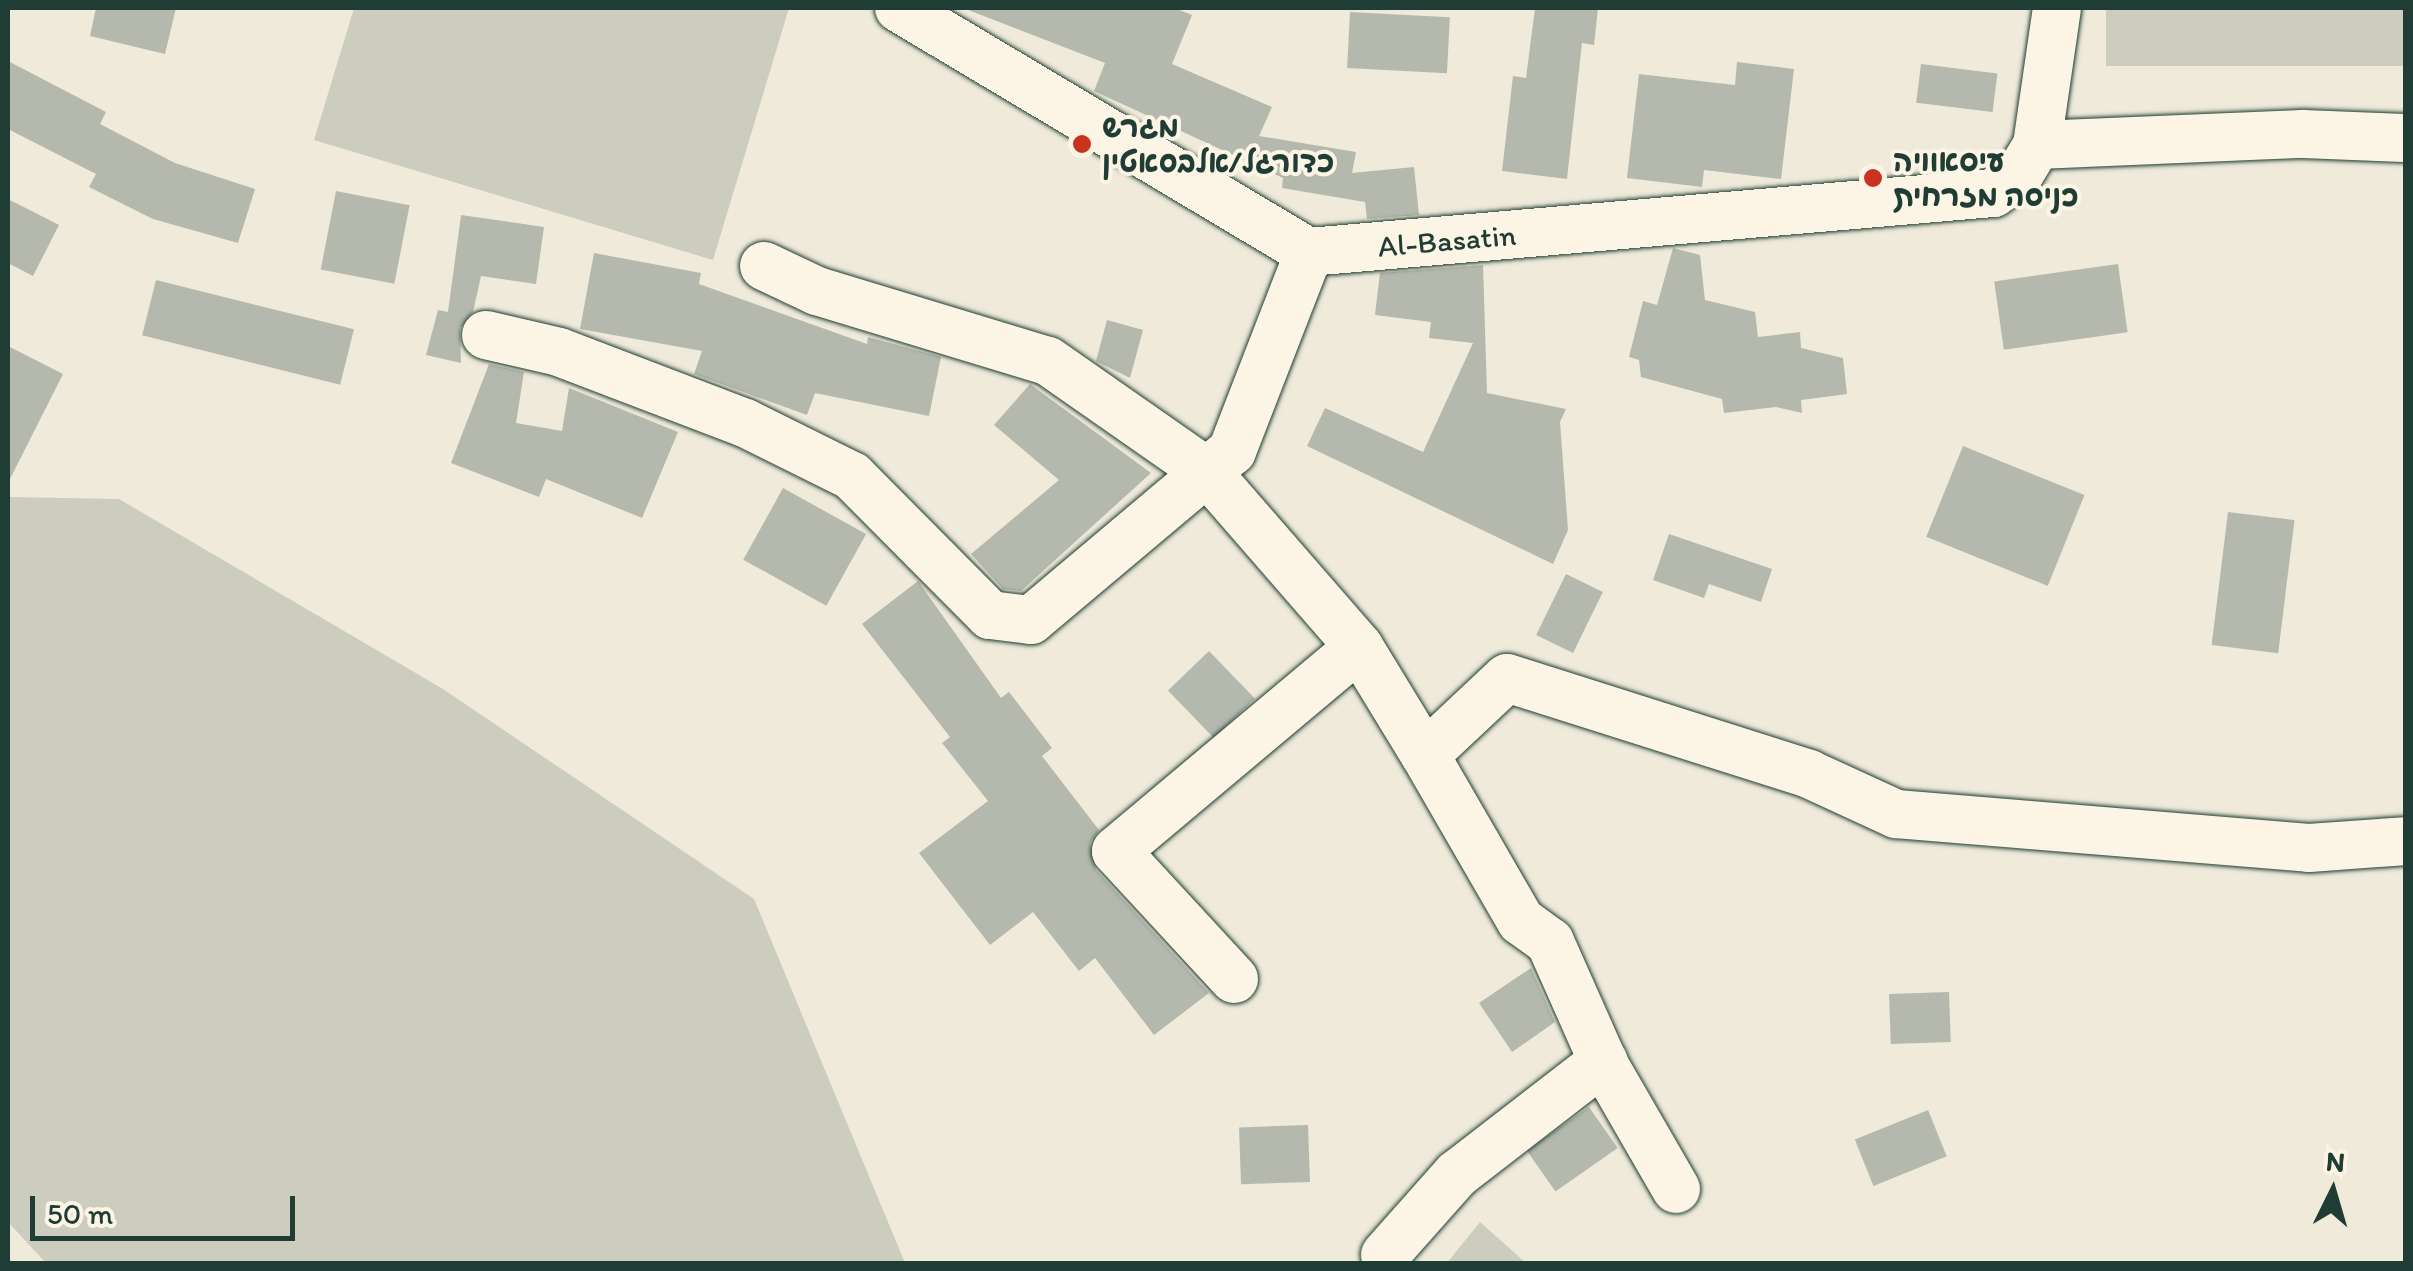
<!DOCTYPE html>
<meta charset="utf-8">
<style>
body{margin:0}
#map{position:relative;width:2413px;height:1271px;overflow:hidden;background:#efeada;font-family:Itim,"Playpen Sans Hebrew",sans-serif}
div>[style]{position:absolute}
.green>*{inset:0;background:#cccdbf;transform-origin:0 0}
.building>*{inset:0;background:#b5b9ad;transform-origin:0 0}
.roads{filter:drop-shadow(0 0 2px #1f3d34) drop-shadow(0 0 2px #1f3d34)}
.minor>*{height:48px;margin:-24px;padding:0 24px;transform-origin:24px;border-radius:24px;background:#fcf5e5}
.dots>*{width:28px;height:28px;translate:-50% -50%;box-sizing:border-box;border:5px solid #fcf5e5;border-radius:50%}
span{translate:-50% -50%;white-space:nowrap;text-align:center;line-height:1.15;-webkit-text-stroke:8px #fcf5e5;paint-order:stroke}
.poi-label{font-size:30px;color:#1f3d34;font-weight:700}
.left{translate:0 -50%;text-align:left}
.street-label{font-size:30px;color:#1f3d34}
.frame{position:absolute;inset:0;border:10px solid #1f3d34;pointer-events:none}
.north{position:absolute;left:2283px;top:1141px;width:100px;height:100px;-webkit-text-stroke:8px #fcf5e5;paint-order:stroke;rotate:5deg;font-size:28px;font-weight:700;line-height:40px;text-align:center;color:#1f3d34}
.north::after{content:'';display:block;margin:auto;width:35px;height:45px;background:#1f3d34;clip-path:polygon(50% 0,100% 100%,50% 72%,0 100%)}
.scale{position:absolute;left:30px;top:1196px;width:265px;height:45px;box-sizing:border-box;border:5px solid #1f3d34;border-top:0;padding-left:12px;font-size:30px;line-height:35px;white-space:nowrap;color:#1f3d34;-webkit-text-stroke:8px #fcf5e5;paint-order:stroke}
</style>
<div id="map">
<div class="green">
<div style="clip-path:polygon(354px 8px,789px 8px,713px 260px,314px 140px)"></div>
<div style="left:2106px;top:8px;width:299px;height:58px"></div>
<div style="clip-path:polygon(8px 497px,119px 499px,443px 689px,754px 899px,905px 1263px,46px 1263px,8px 1222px)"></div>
<div style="clip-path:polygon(1480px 1222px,1526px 1263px,1447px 1263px)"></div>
</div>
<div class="building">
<div style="clip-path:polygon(96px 8px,176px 8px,165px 54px,90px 36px)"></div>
<div style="clip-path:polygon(963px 8px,1174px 8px,1192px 15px,1172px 64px,1272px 107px,1259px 136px,1356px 152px,1352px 173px,1414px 167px,1419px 215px,1367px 219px,1365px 202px,1282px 188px,1283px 178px,1094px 91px,1105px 63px)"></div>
<div style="clip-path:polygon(1535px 8px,1598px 8px,1594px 45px,1582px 43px,1567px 179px,1502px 171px,1513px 76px,1526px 78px)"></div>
<div style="left:1350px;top:12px;width:100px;height:56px;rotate:3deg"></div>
<div style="clip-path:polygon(8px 61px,106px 112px,100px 124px,175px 163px,255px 189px,238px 243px,153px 219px,89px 187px,96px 174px,8px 129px)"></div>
<div style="clip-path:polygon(1737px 62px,1794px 69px,1781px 179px,1704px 170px,1702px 187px,1627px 178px,1639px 74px,1735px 85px)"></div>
<div style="left:1921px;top:64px;width:77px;height:39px;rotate:7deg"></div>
<div style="left:336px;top:191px;width:75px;height:80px;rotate:11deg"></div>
<div style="clip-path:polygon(8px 199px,59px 225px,33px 276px,8px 263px)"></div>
<div style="clip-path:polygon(461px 215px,544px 227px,536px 284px,481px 276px,473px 312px,460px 328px,461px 363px,426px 355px,438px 310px,448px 312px)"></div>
<div style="clip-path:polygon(1673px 248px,1700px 255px,1705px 300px,1755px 312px,1758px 337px,1800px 332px,1801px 348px,1843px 358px,1847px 394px,1801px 400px,1802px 413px,1776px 407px,1724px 413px,1722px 399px,1641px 377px,1639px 360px,1629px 357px,1643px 301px,1657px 305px)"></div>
<div style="clip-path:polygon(594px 253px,701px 273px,699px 284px,867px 344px,868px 337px,941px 357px,929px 416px,815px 393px,807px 415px,694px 374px,702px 351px,580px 329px)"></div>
<div style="left:2118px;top:264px;width:69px;height:125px;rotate:82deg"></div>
<div style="clip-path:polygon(1483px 265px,1487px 393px,1566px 409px,1560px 422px,1568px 530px,1553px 564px,1307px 446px,1325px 408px,1423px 452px,1473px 343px,1429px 338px,1431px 322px,1375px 315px,1380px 273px)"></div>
<div style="left:156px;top:280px;width:204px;height:57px;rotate:14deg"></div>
<div style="clip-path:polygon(1107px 320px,1143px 330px,1130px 378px,1096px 361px)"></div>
<div style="clip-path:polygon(8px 346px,63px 374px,8px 483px)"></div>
<div style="clip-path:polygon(489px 364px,524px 372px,516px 423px,562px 431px,569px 388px,678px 432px,642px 518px,546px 479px,539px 497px,451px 463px)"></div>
<div style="clip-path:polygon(1030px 384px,1151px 473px,1021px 591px,1003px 589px,971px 554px,1059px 480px,994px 425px)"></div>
<div style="left:1963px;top:446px;width:131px;height:98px;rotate:22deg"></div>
<div style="left:783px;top:488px;width:95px;height:82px;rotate:29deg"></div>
<div style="left:2228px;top:512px;width:67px;height:134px;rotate:7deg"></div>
<div style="clip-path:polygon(1669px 534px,1772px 569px,1761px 602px,1709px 584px,1704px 598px,1653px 580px)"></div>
<div style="left:1566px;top:574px;width:41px;height:68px;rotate:26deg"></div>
<div style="clip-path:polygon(918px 581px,1001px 698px,1009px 692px,1052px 748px,1042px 756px,1099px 830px,1090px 843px,1096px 870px,1209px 993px,1154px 1035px,1095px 958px,1079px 971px,1033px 912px,990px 945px,919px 853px,988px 801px,942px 743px,950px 737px,862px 624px)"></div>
<div style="left:1209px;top:651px;width:66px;height:57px;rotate:46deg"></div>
<div style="clip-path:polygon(1531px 968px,1555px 1022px,1512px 1052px,1479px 1003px)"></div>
<div style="left:1949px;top:992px;width:50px;height:60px;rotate:88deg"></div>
<div style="left:1589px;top:1107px;width:50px;height:76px;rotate:55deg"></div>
<div style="left:1928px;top:1110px;width:50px;height:79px;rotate:68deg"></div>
<div style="left:1308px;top:1125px;width:57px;height:69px;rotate:88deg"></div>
</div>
<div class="roads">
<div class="minor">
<div style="left:899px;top:8px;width:477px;rotate:30.8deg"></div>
<div style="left:1309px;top:252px;width:687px;rotate:-4.93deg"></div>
<div style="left:1993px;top:193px;width:32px;rotate:-35deg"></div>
<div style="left:2019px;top:175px;width:35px;rotate:-59deg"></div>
<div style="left:2037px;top:145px;width:138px;rotate:-81.7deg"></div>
<div style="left:2037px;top:145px;width:266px;rotate:-2.4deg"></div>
<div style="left:2303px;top:134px;width:101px;rotate:2.3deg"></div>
<div style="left:764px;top:266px;width:59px;rotate:25.3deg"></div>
<div style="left:817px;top:291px;width:241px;rotate:16.9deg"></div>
<div style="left:1048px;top:361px;width:194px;rotate:34.9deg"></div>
<div style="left:1207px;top:472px;width:232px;rotate:49deg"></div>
<div style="left:1359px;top:647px;width:127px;rotate:58.6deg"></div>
<div style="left:1425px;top:755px;width:112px;rotate:-43.2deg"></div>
<div style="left:1507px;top:678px;width:317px;rotate:17.6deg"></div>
<div style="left:1809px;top:774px;width:96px;rotate:24.7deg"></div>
<div style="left:1896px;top:814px;width:414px;rotate:4.7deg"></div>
<div style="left:2309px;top:848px;width:97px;rotate:-4.1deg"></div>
<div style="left:486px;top:335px;width:75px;rotate:13.1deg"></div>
<div style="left:559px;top:352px;width:199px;rotate:20.9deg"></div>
<div style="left:745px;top:423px;width:119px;rotate:26.4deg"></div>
<div style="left:852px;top:476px;width:196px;rotate:45.2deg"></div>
<div style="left:990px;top:615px;width:41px;rotate:7deg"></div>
<div style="left:1031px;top:620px;width:263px;rotate:-40.1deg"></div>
<div style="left:1232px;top:451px;width:213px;rotate:-68.8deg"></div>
<div style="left:1425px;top:755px;width:192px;rotate:60deg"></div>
<div style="left:1521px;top:921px;width:36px;rotate:36deg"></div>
<div style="left:1550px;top:942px;width:136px;rotate:66.1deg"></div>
<div style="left:1605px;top:1066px;width:142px;rotate:60deg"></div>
<div style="left:1234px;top:979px;width:174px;rotate:-132.7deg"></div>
<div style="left:1116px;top:851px;width:317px;rotate:-40deg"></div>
<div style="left:1385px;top:1255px;width:108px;rotate:-48.4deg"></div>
<div style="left:1457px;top:1174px;width:185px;rotate:-37.7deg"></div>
</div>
</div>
<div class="dots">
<div style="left:1082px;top:144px;background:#c8321e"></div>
<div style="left:1873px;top:178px;background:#c8321e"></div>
</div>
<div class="poi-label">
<span class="left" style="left:1102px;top:144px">מגרש<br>כדורגל/אלבסאטין</span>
<span class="left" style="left:1893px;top:178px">עיסאוויה<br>כניסה מזרחית</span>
</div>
<div class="street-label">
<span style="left:1447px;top:241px;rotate:-5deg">Al-Basatin</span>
</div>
<div class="frame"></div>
<div class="north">N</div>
<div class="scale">50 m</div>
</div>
